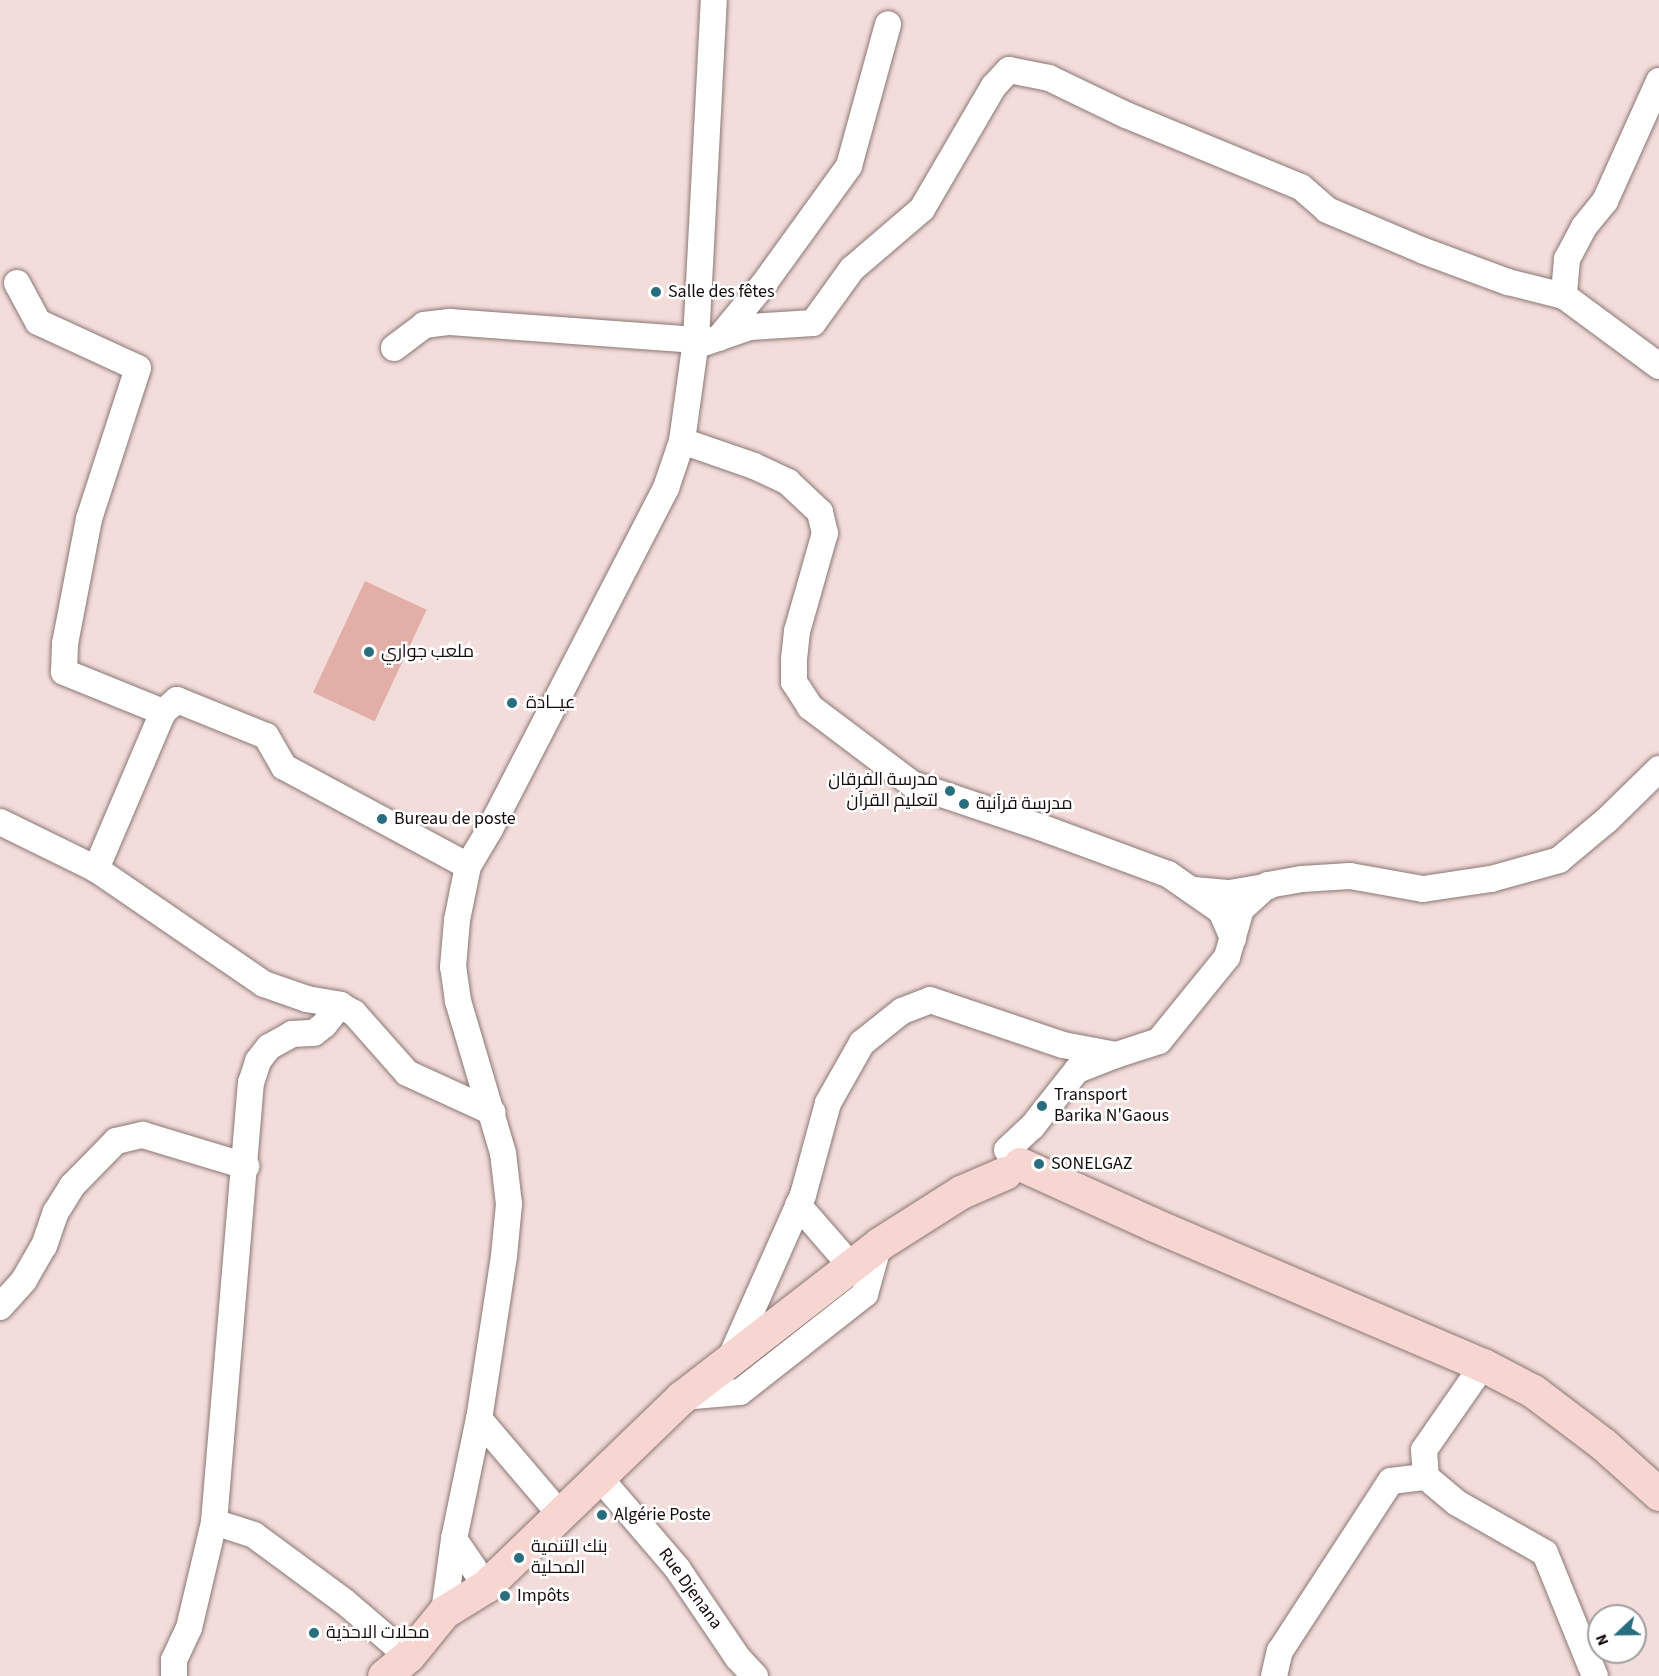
<!DOCTYPE html>
<meta charset="utf-8">
<style>
body{margin:0}
#map{position:relative;width:1659px;height:1676px;overflow:hidden;background:#f3ddda;font-family:"Source Sans 3",Cairo,sans-serif}
div>[style]{position:absolute}
.green>*{inset:0;background:#e2aea8;transform-origin:0 0}
.roads{filter:drop-shadow(0 0 2px #8a7774) drop-shadow(0 0 2px #8a7774)}
.minor>*{height:26px;margin:-13px;padding:0 13px;transform-origin:13px;border-radius:13px;background:#fff}
.major>*{height:33px;margin:-16.5px;padding:0 16.5px;transform-origin:16.5px;border-radius:16.5px;background:#f7d5d1}
.dots>*{width:16px;height:16px;translate:-50% -50%;box-sizing:border-box;border:3px solid #fff;border-radius:50%}
span{translate:-50% -50%;white-space:nowrap;text-align:center;line-height:1.15;-webkit-text-stroke:5px #fff;paint-order:stroke}
.poi-label{font-size:18px;color:#130c0b}
.left{translate:0 -50%;text-align:left}
.right{translate:-100% -50%;text-align:right}
.street-label{font-size:18px;color:#130c0b}
.north{position:absolute;left:1587px;top:1604px;width:60px;height:60px;box-sizing:border-box;background:#fff;border:2px solid #a19e9d;border-radius:50%;rotate:248deg;font-size:16px;font-weight:700;line-height:24px;text-align:center;color:#130c0b}
.north::after{content:'';display:block;margin:auto;width:21px;height:27px;background:#296e7e;clip-path:polygon(50% 0,100% 100%,50% 72%,0 100%)}
</style>
<div id="map">
<div class="green">
<div style="left:365px;top:581px;width:68px;height:123px;rotate:25deg"></div>
</div>
<div class="roads">
<div class="minor">
<div style="left:1659px;top:81px;width:132px;rotate:114.2deg"></div>
<div style="left:1605px;top:201px;width:33px;rotate:129deg"></div>
<div style="left:1584px;top:227px;width:36px;rotate:118deg"></div>
<div style="left:1567px;top:259px;width:37px;rotate:95deg"></div>
<div style="left:1564px;top:296px;width:118px;rotate:36.4deg"></div>
<div style="left:17px;top:283px;width:44px;rotate:61.7deg"></div>
<div style="left:38px;top:322px;width:110px;rotate:24.7deg"></div>
<div style="left:138px;top:368px;width:159px;rotate:108deg"></div>
<div style="left:89px;top:519px;width:127px;rotate:100.9deg"></div>
<div style="left:65px;top:644px;width:28px;rotate:92deg"></div>
<div style="left:64px;top:672px;width:107px;rotate:22deg"></div>
<div style="left:719px;top:338px;width:69px;rotate:-50.3deg"></div>
<div style="left:763px;top:285px;width:147px;rotate:-54.1deg"></div>
<div style="left:849px;top:166px;width:147px;rotate:-74.6deg"></div>
<div style="left:695px;top:346px;width:58px;rotate:-19.1deg"></div>
<div style="left:750px;top:327px;width:63px;rotate:-3.6deg"></div>
<div style="left:813px;top:323px;width:67px;rotate:-54.2deg"></div>
<div style="left:852px;top:269px;width:92px;rotate:-40.6deg"></div>
<div style="left:922px;top:209px;width:143px;rotate:-59.7deg"></div>
<div style="left:994px;top:86px;width:22px;rotate:-47deg"></div>
<div style="left:1009px;top:70px;width:41px;rotate:11.3deg"></div>
<div style="left:1049px;top:78px;width:85px;rotate:25.7deg"></div>
<div style="left:1126px;top:115px;width:189px;rotate:22.4deg"></div>
<div style="left:1301px;top:187px;width:35px;rotate:41deg"></div>
<div style="left:1327px;top:210px;width:105px;rotate:22.9deg"></div>
<div style="left:1424px;top:251px;width:90px;rotate:20.3deg"></div>
<div style="left:1508px;top:282px;width:58px;rotate:14deg"></div>
<div style="left:394px;top:348px;width:38px;rotate:-37deg"></div>
<div style="left:424px;top:325px;width:26px;rotate:-7deg"></div>
<div style="left:450px;top:322px;width:247px;rotate:4.2deg"></div>
<div style="left:682px;top:441px;width:76px;rotate:19.1deg"></div>
<div style="left:754px;top:466px;width:38px;rotate:25deg"></div>
<div style="left:788px;top:482px;width:44px;rotate:43.2deg"></div>
<div style="left:820px;top:512px;width:22px;rotate:77deg"></div>
<div style="left:825px;top:533px;width:102px;rotate:105.9deg"></div>
<div style="left:797px;top:631px;width:28px;rotate:96deg"></div>
<div style="left:794px;top:659px;width:23px;rotate:90deg"></div>
<div style="left:794px;top:682px;width:30px;rotate:57deg"></div>
<div style="left:810px;top:707px;width:128px;rotate:37deg"></div>
<div style="left:912px;top:784px;width:135px;rotate:18.6deg"></div>
<div style="left:1040px;top:827px;width:136px;rotate:20.2deg"></div>
<div style="left:1168px;top:874px;width:65px;rotate:34.9deg"></div>
<div style="left:1221px;top:911px;width:30px;rotate:66deg"></div>
<div style="left:0;top:822px;width:107px;rotate:26.1deg"></div>
<div style="left:468px;top:866px;width:209px;rotate:-151.7deg"></div>
<div style="left:284px;top:767px;width:36px;rotate:-120deg"></div>
<div style="left:266px;top:736px;width:96px;rotate:-158deg"></div>
<div style="left:177px;top:700px;width:18px;rotate:139deg"></div>
<div style="left:163px;top:712px;width:171px;rotate:113.1deg"></div>
<div style="left:96px;top:869px;width:204px;rotate:34.4deg"></div>
<div style="left:264px;top:984px;width:46px;rotate:19.2deg"></div>
<div style="left:307px;top:999px;width:34px;rotate:10deg"></div>
<div style="left:340px;top:1005px;width:16px;rotate:30deg"></div>
<div style="left:354px;top:1013px;width:80px;rotate:48.5deg"></div>
<div style="left:407px;top:1073px;width:94px;rotate:24.6deg"></div>
<div style="left:1194px;top:890px;width:36px;rotate:5deg"></div>
<div style="left:1230px;top:893px;width:39px;rotate:-10deg"></div>
<div style="left:1007px;top:1150px;width:34px;rotate:-43deg"></div>
<div style="left:1032px;top:1127px;width:73px;rotate:-51.7deg"></div>
<div style="left:1077px;top:1070px;width:42px;rotate:-21deg"></div>
<div style="left:798px;top:1205px;width:81px;rotate:49deg"></div>
<div style="left:0;top:1307px;width:36px;rotate:-48deg"></div>
<div style="left:24px;top:1280px;width:39px;rotate:-60deg"></div>
<div style="left:44px;top:1246px;width:36px;rotate:-71deg"></div>
<div style="left:56px;top:1212px;width:31px;rotate:-58deg"></div>
<div style="left:72px;top:1186px;width:63px;rotate:-45.6deg"></div>
<div style="left:116px;top:1141px;width:28px;rotate:-13deg"></div>
<div style="left:143px;top:1135px;width:108px;rotate:16.8deg"></div>
<div style="left:730px;top:1359px;width:180px;rotate:-66deg"></div>
<div style="left:803px;top:1195px;width:95px;rotate:-74.8deg"></div>
<div style="left:828px;top:1103px;width:69px;rotate:-60.5deg"></div>
<div style="left:862px;top:1043px;width:51px;rotate:-38.7deg"></div>
<div style="left:902px;top:1011px;width:30px;rotate:-21deg"></div>
<div style="left:930px;top:1000px;width:140px;rotate:18.7deg"></div>
<div style="left:1063px;top:1045px;width:54px;rotate:10.7deg"></div>
<div style="left:1116px;top:1055px;width:45px;rotate:-18deg"></div>
<div style="left:1159px;top:1041px;width:108px;rotate:-51deg"></div>
<div style="left:1227px;top:957px;width:50px;rotate:-73.7deg"></div>
<div style="left:1241px;top:909px;width:36px;rotate:-42deg"></div>
<div style="left:1268px;top:885px;width:35px;rotate:-10deg"></div>
<div style="left:1302px;top:879px;width:48px;rotate:-3.6deg"></div>
<div style="left:1350px;top:876px;width:74px;rotate:10.1deg"></div>
<div style="left:1423px;top:889px;width:69px;rotate:-8.4deg"></div>
<div style="left:1491px;top:879px;width:71px;rotate:-15.6deg"></div>
<div style="left:1559px;top:860px;width:62px;rotate:-39.8deg"></div>
<div style="left:1607px;top:820px;width:73px;rotate:-44.4deg"></div>
<div style="left:1483px;top:1365px;width:103px;rotate:124.8deg"></div>
<div style="left:1424px;top:1450px;width:27px;rotate:86deg"></div>
<div style="left:1426px;top:1477px;width:40px;rotate:40deg"></div>
<div style="left:1457px;top:1503px;width:101px;rotate:29.6deg"></div>
<div style="left:1545px;top:1553px;width:133px;rotate:67.9deg"></div>
<div style="left:682px;top:1397px;width:58px;rotate:-4.9deg"></div>
<div style="left:740px;top:1392px;width:159px;rotate:-38.1deg"></div>
<div style="left:865px;top:1294px;width:52px;rotate:-74.4deg"></div>
<div style="left:479px;top:1419px;width:123px;rotate:49.6deg"></div>
<div style="left:599px;top:1477px;width:120px;rotate:49.4deg"></div>
<div style="left:677px;top:1568px;width:109px;rotate:55.9deg"></div>
<div style="left:738px;top:1658px;width:25px;rotate:47deg"></div>
<div style="left:214px;top:1522px;width:42px;rotate:18deg"></div>
<div style="left:254px;top:1535px;width:113px;rotate:36.4deg"></div>
<div style="left:345px;top:1602px;width:83px;rotate:40.6deg"></div>
<div style="left:454px;top:1539px;width:57px;rotate:55.8deg"></div>
<div style="left:444px;top:1612px;width:74px;rotate:-82.2deg"></div>
<div style="left:454px;top:1539px;width:129px;rotate:-78.3deg"></div>
<div style="left:480px;top:1413px;width:159px;rotate:-81.3deg"></div>
<div style="left:504px;top:1256px;width:52px;rotate:-84.5deg"></div>
<div style="left:509px;top:1204px;width:51px;rotate:-96.7deg"></div>
<div style="left:503px;top:1153px;width:159px;rotate:-106.5deg"></div>
<div style="left:458px;top:1001px;width:34px;rotate:-98deg"></div>
<div style="left:453px;top:967px;width:47px;rotate:-85.1deg"></div>
<div style="left:457px;top:920px;width:55px;rotate:-78.5deg"></div>
<div style="left:468px;top:866px;width:43px;rotate:-59.3deg"></div>
<div style="left:490px;top:829px;width:384px;rotate:-62.7deg"></div>
<div style="left:666px;top:488px;width:50px;rotate:-71.2deg"></div>
<div style="left:682px;top:441px;width:102px;rotate:-82.1deg"></div>
<div style="left:696px;top:340px;width:340px;rotate:-87deg"></div>
<div style="left:174px;top:1676px;width:16px;rotate:-90deg"></div>
<div style="left:174px;top:1660px;width:35px;rotate:-65deg"></div>
<div style="left:189px;top:1628px;width:109px;rotate:-76.7deg"></div>
<div style="left:214px;top:1522px;width:441px;rotate:-85.2deg"></div>
<div style="left:251px;top:1083px;width:23px;rotate:-72deg"></div>
<div style="left:258px;top:1061px;width:18px;rotate:-52deg"></div>
<div style="left:269px;top:1047px;width:26px;rotate:-29deg"></div>
<div style="left:292px;top:1034px;width:22px;rotate:-3deg"></div>
<div style="left:314px;top:1033px;width:13px;rotate:-39deg"></div>
<div style="left:324px;top:1025px;width:26px;rotate:-51deg"></div>
<div style="left:1274px;top:1676px;width:26px;rotate:-77deg"></div>
<div style="left:1280px;top:1651px;width:203px;rotate:-56.9deg"></div>
<div style="left:1391px;top:1481px;width:35px;rotate:-7deg"></div>
</div>
<div class="major">
<div style="left:1020px;top:1164px;width:145px;rotate:24.4deg"></div>
<div style="left:1152px;top:1224px;width:360px;rotate:23.1deg"></div>
<div style="left:1483px;top:1365px;width:56px;rotate:27.5deg"></div>
<div style="left:1533px;top:1391px;width:88px;rotate:37.1deg"></div>
<div style="left:1603px;top:1444px;width:75px;rotate:41.8deg"></div>
<div style="left:384px;top:1676px;width:31px;rotate:-40deg"></div>
<div style="left:408px;top:1656px;width:57px;rotate:-50.7deg"></div>
<div style="left:444px;top:1612px;width:49px;rotate:-31.8deg"></div>
<div style="left:486px;top:1586px;width:272px;rotate:-44deg"></div>
<div style="left:682px;top:1397px;width:249px;rotate:-37.8deg"></div>
<div style="left:879px;top:1244px;width:97px;rotate:-32.4deg"></div>
<div style="left:961px;top:1192px;width:48px;rotate:-23.4deg"></div>
</div>
</div>
<div class="dots">
<div style="left:656px;top:292px;background:#296e7e"></div>
<div style="left:369px;top:652px;background:#296e7e"></div>
<div style="left:512px;top:703px;background:#296e7e"></div>
<div style="left:950px;top:791px;background:#296e7e"></div>
<div style="left:964px;top:804px;background:#296e7e"></div>
<div style="left:382px;top:819px;background:#296e7e"></div>
<div style="left:1042px;top:1106px;background:#296e7e"></div>
<div style="left:1039px;top:1164px;background:#296e7e"></div>
<div style="left:602px;top:1515px;background:#296e7e"></div>
<div style="left:519px;top:1558px;background:#296e7e"></div>
<div style="left:505px;top:1596px;background:#296e7e"></div>
<div style="left:314px;top:1633px;background:#296e7e"></div>
</div>
<div class="poi-label">
<span class="left" style="left:668px;top:292px">Salle des fêtes</span>
<span class="left" style="left:381px;top:652px">ملعب جواري</span>
<span class="left" style="left:526px;top:703px">عيــادة</span>
<span class="right" style="left:938px;top:791px">مدرسة الفرقان<br>لتعليم القرآن</span>
<span class="left" style="left:976px;top:804px">مدرسة قرآنية</span>
<span class="left" style="left:394px;top:819px">Bureau de poste</span>
<span class="left" style="left:1054px;top:1106px">Transport<br>Barika N'Gaous</span>
<span class="left" style="left:1051px;top:1164px">SONELGAZ</span>
<span class="left" style="left:614px;top:1515px">Algérie Poste</span>
<span class="left" style="left:531px;top:1558px">بنك التنمية<br>المحلية</span>
<span class="left" style="left:517px;top:1596px">Impôts</span>
<span class="left" style="left:326px;top:1633px">محلات الاحذية</span>
</div>
<div class="street-label">
<span style="left:690px;top:1589px;rotate:54deg">Rue Djenana</span>
</div>
<div class="north">N</div>
</div>
